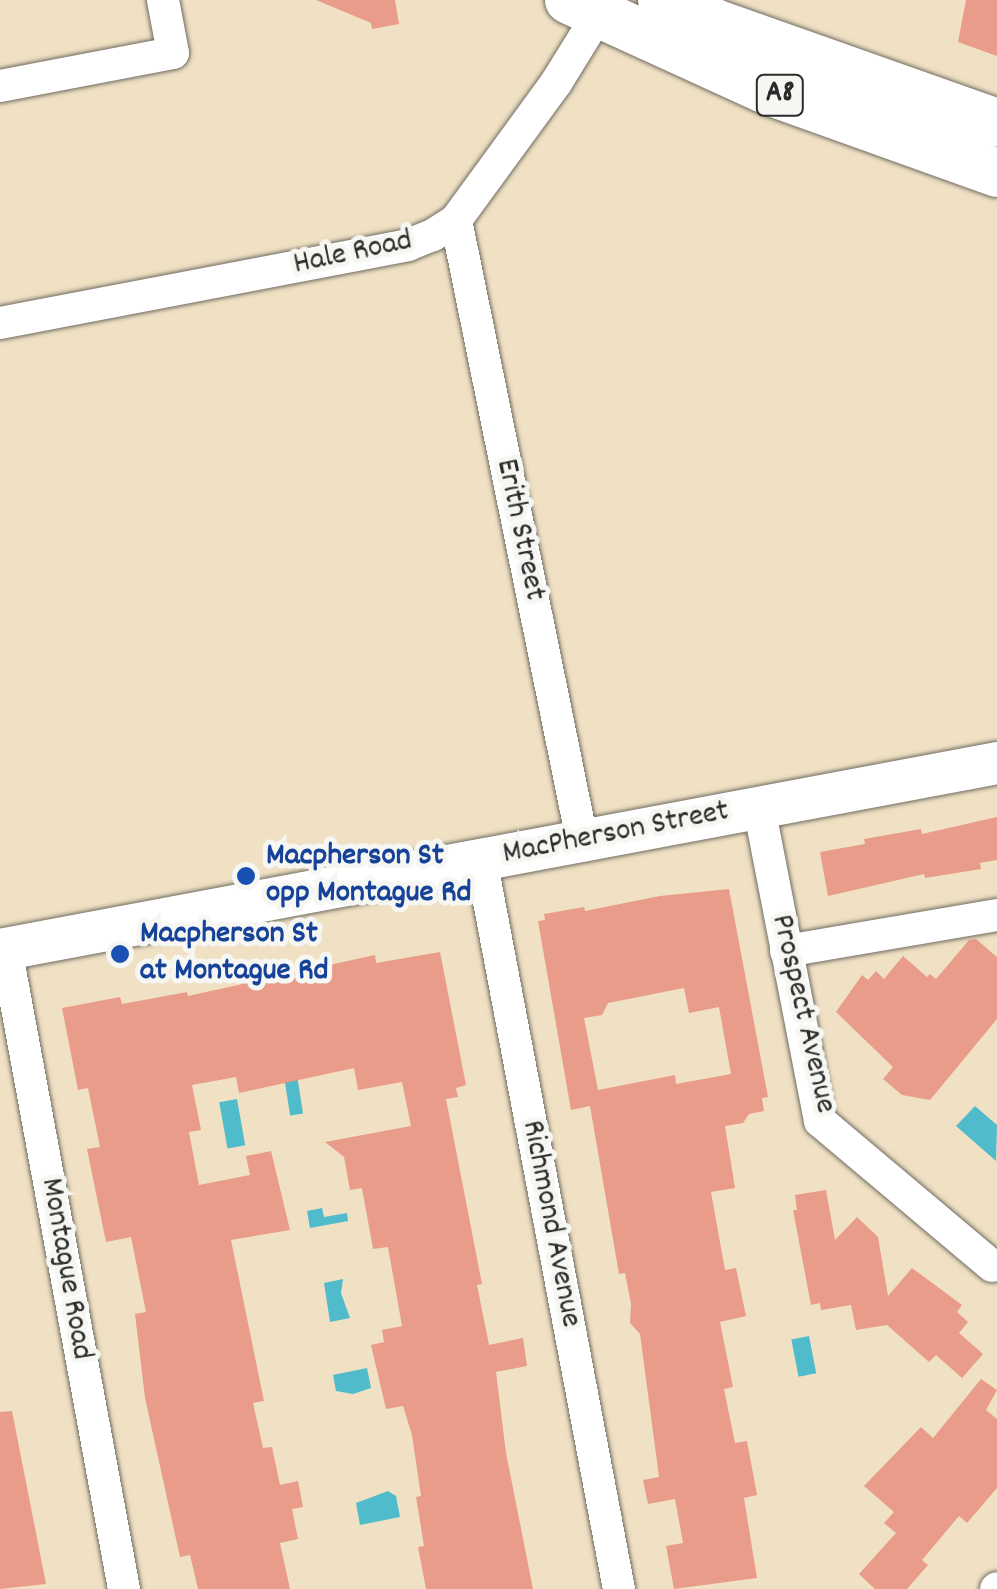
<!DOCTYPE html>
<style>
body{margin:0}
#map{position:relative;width:997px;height:1589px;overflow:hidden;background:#f0e1c4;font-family:Dekko,sans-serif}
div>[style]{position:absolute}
.water>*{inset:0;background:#4fbbcb;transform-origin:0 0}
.building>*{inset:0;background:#e89c89}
.roads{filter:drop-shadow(0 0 2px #706b61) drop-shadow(0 0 2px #706b61)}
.minor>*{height:32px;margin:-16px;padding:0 16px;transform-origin:16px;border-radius:16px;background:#fff}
.major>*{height:42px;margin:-21px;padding:0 21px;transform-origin:21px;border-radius:21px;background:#fff}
.highway>*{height:48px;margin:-24px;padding:0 24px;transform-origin:24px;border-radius:24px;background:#fff}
.dots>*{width:28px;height:28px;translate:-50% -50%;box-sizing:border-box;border:5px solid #f6f6f2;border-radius:50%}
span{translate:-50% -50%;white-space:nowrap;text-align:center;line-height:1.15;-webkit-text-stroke:10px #f6f6f2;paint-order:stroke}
.shield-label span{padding:2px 8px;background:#f6f6f2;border:2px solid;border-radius:8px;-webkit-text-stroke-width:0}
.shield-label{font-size:30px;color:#2b2b2b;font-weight:700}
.street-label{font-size:32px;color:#2b2b2b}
.transit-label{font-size:32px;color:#164399;font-weight:700}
.left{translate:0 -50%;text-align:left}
</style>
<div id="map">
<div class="water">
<div style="left:296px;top:1069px;width:45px;height:13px;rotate:81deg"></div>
<div style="left:237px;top:1099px;width:47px;height:18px;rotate:80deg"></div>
<div style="clip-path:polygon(975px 1106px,997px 1125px,996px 1161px,956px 1126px)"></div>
<div style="clip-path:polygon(322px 1208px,324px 1217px,347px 1213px,348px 1221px,310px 1228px,307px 1211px)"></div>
<div style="clip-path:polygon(343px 1279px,341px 1293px,350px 1318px,330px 1322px,324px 1283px)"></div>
<div style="left:809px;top:1336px;width:38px;height:18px;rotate:79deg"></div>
<div style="clip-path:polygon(367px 1368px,371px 1388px,353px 1394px,336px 1391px,333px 1375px)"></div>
<div style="clip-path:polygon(388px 1491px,396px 1496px,400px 1517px,360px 1525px,356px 1503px)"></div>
</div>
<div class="building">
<div style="clip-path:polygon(316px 0,395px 0,399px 24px,372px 29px,371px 23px)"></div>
<div style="clip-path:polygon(966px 0,997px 0,997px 56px,958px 42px)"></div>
<div style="clip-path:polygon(997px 817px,997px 860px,980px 863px,981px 869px,925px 878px,924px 874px,828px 896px,820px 852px,865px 844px,864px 839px,921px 829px,922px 834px)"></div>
<div style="clip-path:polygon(evenodd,729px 889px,768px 1097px,762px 1098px,764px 1111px,749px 1114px,743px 1123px,725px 1126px,735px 1188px,711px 1192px,725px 1270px,736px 1268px,746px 1316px,720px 1322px,733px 1387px,724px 1389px,735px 1443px,747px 1441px,757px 1495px,744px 1498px,757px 1578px,674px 1589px,666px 1546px,683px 1543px,675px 1499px,648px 1504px,643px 1480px,659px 1477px,640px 1334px,630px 1323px,631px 1304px,625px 1273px,619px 1274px,590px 1106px,571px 1110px,538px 921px,545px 920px,544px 914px,584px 907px,585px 911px,660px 896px,729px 889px,684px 988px,689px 1013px,719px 1007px,731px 1074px,676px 1084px,675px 1075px,598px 1090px,584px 1018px,602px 1015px,608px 1003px,684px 988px)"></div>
<div style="clip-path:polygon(976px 939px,997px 957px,997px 1019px,930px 1100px,902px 1095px,883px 1079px,893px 1067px,836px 1012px,862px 975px,868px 980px,876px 971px,884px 979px,903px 956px,927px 977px,930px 974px,936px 979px,969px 940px)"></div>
<div style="clip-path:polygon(440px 952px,466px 1085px,456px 1088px,458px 1097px,446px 1099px,482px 1284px,477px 1285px,489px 1345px,523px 1338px,527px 1366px,496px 1372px,506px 1453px,533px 1589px,426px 1589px,418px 1547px,424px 1546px,416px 1497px,421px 1496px,412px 1435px,403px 1406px,386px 1409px,371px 1345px,384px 1342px,382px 1330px,402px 1326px,388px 1247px,373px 1249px,362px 1188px,350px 1190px,344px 1157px,325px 1142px,411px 1126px,402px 1082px,358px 1090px,354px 1068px,239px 1093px,236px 1077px,192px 1085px,201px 1130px,189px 1132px,199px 1185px,250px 1175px,246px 1156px,271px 1151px,290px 1230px,231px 1240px,264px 1401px,253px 1403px,263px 1448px,272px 1447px,280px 1485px,298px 1481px,303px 1507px,292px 1509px,298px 1539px,280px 1543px,290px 1589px,198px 1589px,190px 1555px,180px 1557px,145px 1398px,135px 1314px,146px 1312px,131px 1237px,106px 1242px,87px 1149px,100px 1147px,88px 1088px,78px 1090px,62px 1008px,120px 997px,122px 1004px,187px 992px,188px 996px,375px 955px,376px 963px)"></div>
<div style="clip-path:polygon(826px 1190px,835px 1240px,857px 1217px,878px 1237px,888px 1296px,912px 1268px,962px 1305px,957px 1312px,968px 1322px,959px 1333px,983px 1354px,962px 1378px,936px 1355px,929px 1362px,887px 1325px,856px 1330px,851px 1305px,821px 1310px,820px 1303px,811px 1305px,793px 1210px,797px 1210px,795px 1195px)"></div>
<div style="clip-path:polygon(981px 1379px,997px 1390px,986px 1410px,997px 1419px,997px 1488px,967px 1523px,959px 1516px,922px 1560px,928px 1565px,907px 1589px,875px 1589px,859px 1574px,896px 1533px,884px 1523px,894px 1512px,864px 1486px,921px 1427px,933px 1438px)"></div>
<div style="clip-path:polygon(12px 1411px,46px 1584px,0 1589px,0 1412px)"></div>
</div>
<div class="roads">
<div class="minor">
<div style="left:0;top:86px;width:176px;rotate:-10.8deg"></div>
<div style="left:173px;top:53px;width:54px;rotate:-100.7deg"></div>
<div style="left:456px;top:220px;width:633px;rotate:78.51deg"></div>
<div style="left:0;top:323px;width:415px;rotate:-10.8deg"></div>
<div style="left:408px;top:245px;width:27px;rotate:-22deg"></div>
<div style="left:433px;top:235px;width:27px;rotate:-33deg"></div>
<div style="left:456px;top:220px;width:170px;rotate:-53.9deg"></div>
<div style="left:556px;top:83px;width:80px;rotate:-58.3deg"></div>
<div style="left:759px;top:807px;width:320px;rotate:79deg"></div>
<div style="left:820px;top:1121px;width:225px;rotate:40.1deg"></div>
<div style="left:481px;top:859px;width:743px;rotate:79.3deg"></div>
<div style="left:6px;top:948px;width:652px;rotate:79.57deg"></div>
<div style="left:786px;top:951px;width:214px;rotate:-9.7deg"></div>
<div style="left:996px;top:1589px;width:1px;rotate:-45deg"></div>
</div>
<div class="major">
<div style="left:0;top:950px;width:1014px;rotate:-10.62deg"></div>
</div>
<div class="highway">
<div style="left:569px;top:0;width:222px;rotate:24.5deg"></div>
<div style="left:771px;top:92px;width:240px;rotate:19.7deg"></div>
<div style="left:662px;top:0;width:58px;rotate:23.5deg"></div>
<div style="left:715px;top:23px;width:299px;rotate:19.5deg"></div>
</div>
</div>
<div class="dots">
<div style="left:246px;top:876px;background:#1a4fb4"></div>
<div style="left:120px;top:954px;background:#1a4fb4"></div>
</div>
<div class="shield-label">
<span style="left:780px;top:95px">A8</span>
</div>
<div class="street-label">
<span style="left:353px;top:254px;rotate:-12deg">Hale Road</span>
<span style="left:519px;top:530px;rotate:78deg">Erith Street</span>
<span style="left:616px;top:834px;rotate:-11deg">MacPherson Street</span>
<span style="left:802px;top:1014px;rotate:77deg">Prospect Avenue</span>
<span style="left:550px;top:1224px;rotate:79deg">Richmond Avenue</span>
<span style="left:65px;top:1269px;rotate:80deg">Montague Road</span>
</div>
<div class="transit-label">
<span class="left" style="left:266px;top:876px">Macpherson St<br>opp Montague Rd</span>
<span class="left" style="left:140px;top:954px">Macpherson St<br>at Montague Rd</span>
</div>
</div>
